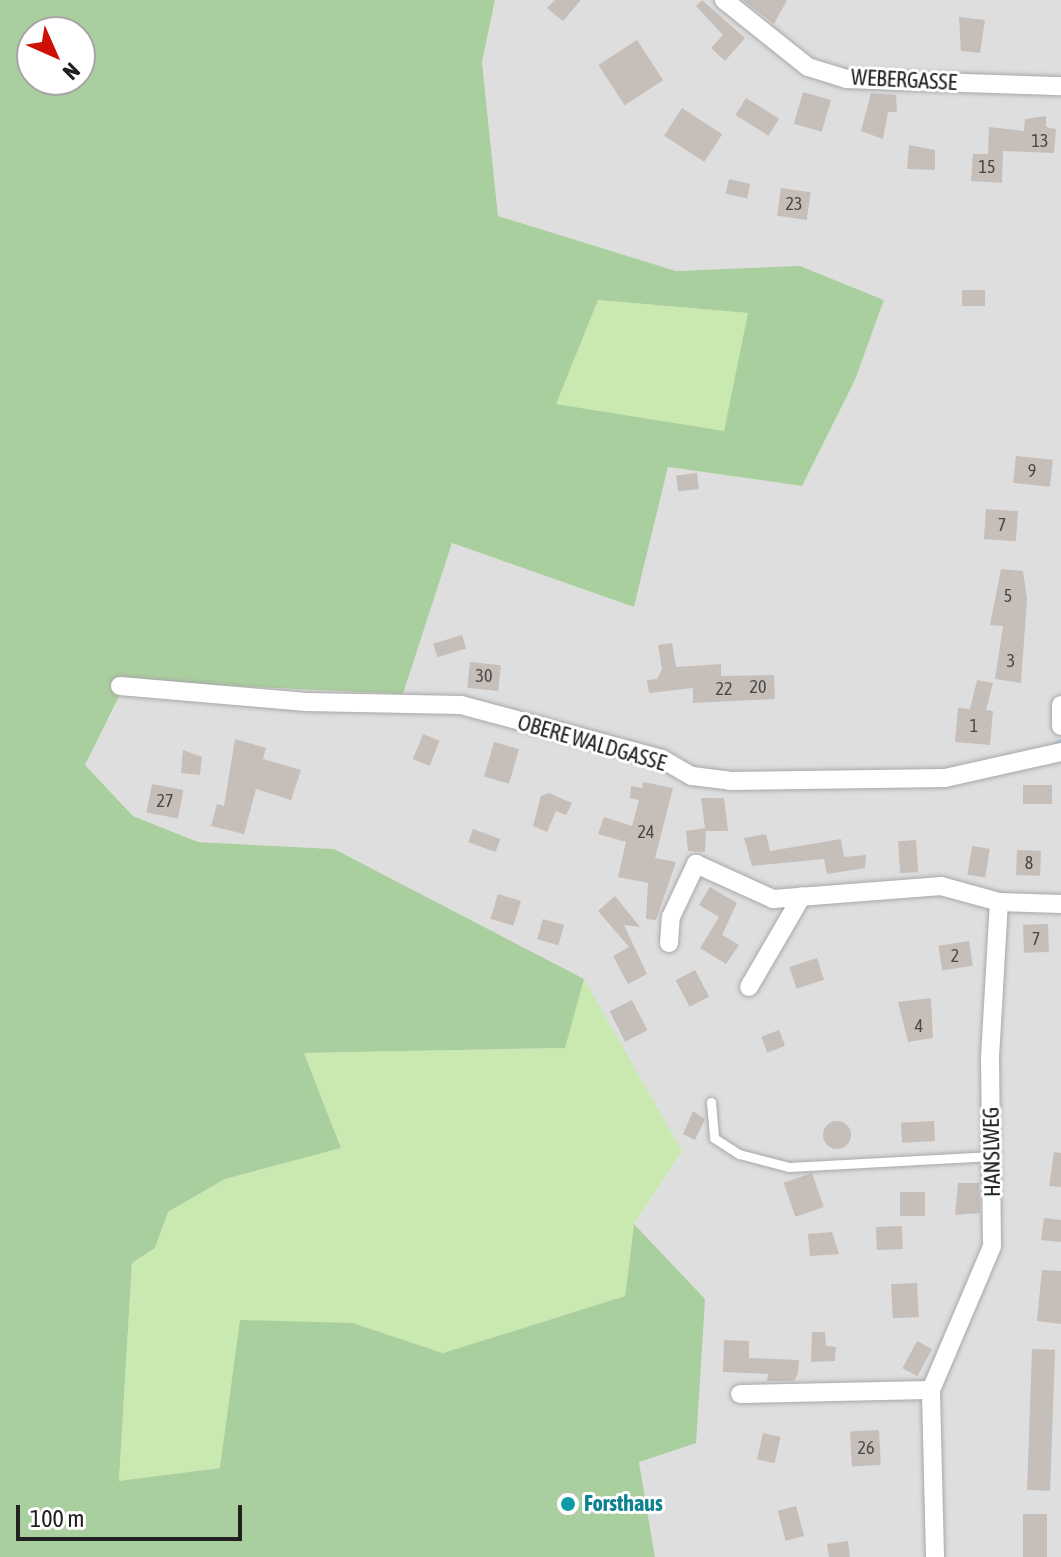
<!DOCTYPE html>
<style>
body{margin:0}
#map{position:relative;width:1061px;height:1557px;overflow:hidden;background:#f1efe8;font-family:"Asap Condensed",sans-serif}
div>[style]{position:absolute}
.residential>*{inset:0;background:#dfdede}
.grass>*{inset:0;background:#c9e9b1}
.forest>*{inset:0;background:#aacf9e}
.stream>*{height:5px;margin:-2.5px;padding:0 2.5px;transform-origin:2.5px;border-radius:2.5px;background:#aacfdd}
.building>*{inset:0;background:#c6beb8;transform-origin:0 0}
.round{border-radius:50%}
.roads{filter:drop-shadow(0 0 2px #a8a8a8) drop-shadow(0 0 2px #a8a8a8)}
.lane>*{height:9px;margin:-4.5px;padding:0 4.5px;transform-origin:4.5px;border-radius:4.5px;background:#fff}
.street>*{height:18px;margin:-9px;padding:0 9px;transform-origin:9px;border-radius:9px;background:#fff}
.dots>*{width:22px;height:22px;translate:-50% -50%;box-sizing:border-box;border:4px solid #fff;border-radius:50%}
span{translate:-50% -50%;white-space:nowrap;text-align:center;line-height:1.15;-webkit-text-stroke:6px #fff;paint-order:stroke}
.number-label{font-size:18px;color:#4a4847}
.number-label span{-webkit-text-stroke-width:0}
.street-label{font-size:22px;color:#212121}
.culture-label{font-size:22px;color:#0d838f;font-weight:700}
.left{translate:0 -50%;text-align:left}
.north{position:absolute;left:16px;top:16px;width:80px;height:80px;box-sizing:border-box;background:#fff;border:2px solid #a6a6a6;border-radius:50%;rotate:135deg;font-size:22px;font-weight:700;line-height:32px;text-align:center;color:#212121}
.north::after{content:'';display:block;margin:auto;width:28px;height:36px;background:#ce1005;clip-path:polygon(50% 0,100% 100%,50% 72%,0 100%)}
.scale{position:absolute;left:16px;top:1505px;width:226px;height:36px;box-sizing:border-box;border:4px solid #212121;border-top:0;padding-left:10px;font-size:24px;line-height:28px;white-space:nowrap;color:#212121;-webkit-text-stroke:6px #fff;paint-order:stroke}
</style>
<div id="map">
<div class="residential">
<div style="clip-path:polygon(495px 0,1061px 0,1061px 1557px,655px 1557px,639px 1462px,705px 1299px,634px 1224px,682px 1151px,334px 849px,198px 842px,133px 816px,85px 765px,128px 681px,403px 694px,452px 543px,634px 607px,668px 467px,802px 486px,855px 380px,884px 300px,800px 267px,676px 271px,498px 216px,482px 62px)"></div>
</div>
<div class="grass">
<div style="clip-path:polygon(598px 300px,749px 313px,724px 432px,555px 404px)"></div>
<div style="clip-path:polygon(584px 979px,682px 1151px,634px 1224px,625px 1296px,443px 1353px,353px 1323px,220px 1468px,119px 1482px,132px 1263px,155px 1248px,168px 1212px,225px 1179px,341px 1148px,304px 1053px,564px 1048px)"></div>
</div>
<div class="forest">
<div style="clip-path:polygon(evenodd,0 0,495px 0,482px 62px,498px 216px,676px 271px,800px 266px,884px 300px,855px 380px,802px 486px,668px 467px,634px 607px,452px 543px,403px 694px,127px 681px,85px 765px,133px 816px,198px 842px,334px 849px,584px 979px,565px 1048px,304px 1053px,341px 1148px,225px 1179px,168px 1212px,155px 1248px,132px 1263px,119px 1481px,220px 1468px,240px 1320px,353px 1323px,443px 1353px,625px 1296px,634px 1224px,705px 1299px,696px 1443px,639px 1462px,655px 1557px,0 1557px,0 0,32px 32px,80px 32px,80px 80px,32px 80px,32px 32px,0 0,598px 300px,748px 313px,724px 431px,556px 404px,598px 300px)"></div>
</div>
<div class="stream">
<div style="left:1050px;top:747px;width:13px;rotate:-29deg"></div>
</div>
<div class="building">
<div style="clip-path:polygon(555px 0,581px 0,563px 21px,547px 8px)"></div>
<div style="clip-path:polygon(702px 0,745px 38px,725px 61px,711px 48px,723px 35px,696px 6px)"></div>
<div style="clip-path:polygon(743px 0,787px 0,774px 24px)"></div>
<div style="clip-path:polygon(959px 17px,985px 20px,980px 53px,961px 51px)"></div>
<div style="left:637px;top:40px;width:48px;height:46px;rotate:57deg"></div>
<div style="left:803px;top:92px;width:29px;height:33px;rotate:16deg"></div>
<div style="clip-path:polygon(871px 93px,896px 95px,897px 112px,888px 112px,883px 139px,861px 131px)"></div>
<div style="left:746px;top:98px;width:39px;height:20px;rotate:32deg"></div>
<div style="left:682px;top:108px;width:48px;height:33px;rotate:33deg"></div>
<div style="clip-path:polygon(1046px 116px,1046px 127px,1056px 129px,1054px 153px,1003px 151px,1002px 183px,971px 181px,973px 154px,988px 154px,989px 127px,1024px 131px,1025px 119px)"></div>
<div style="clip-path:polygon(909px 145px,935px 150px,935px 170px,907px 169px)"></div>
<div style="left:729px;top:179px;width:22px;height:15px;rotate:13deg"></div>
<div style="left:781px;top:188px;width:30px;height:28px;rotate:8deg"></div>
<div style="left:962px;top:290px;width:23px;height:16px"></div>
<div style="left:1016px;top:456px;width:37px;height:27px;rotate:6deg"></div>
<div style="left:697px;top:473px;width:16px;height:21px;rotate:83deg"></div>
<div style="left:986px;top:509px;width:32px;height:30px;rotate:4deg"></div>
<div style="clip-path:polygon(1001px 569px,1023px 571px,1027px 599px,1021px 683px,995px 679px,1003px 626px,990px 625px)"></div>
<div style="left:462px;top:635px;width:14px;height:30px;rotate:73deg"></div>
<div style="clip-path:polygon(672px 643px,676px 667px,721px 664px,721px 676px,774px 675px,775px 699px,693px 703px,693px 688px,649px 693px,647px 680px,657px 679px,662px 669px,658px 645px)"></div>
<div style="left:470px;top:662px;width:31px;height:26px;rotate:6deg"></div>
<div style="clip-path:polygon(977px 680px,993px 683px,986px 710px,993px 711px,990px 745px,955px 742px,958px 708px,970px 709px)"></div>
<div style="left:423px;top:734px;width:18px;height:27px;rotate:22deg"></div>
<div style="clip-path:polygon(235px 739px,266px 748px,263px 759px,301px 770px,291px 800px,256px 789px,244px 834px,211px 826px,217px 804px,224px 806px)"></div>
<div style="left:494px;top:742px;width:26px;height:36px;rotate:16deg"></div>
<div style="clip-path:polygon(183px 750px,202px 757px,200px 775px,181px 773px)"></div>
<div style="clip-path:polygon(643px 782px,673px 788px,655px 858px,676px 862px,656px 920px,646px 919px,648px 883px,618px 877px,626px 842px,598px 834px,604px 817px,632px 826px,639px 800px,630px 798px,631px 786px,642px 788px)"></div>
<div style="left:152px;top:784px;width:32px;height:29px;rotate:11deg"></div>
<div style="left:1023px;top:785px;width:29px;height:19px"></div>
<div style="clip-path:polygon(549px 793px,572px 803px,566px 815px,556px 811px,547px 832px,533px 826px,541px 796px)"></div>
<div style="clip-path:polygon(701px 798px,724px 798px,728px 831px,706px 831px,705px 852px,688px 851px,686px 831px,705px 828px)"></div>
<div style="left:473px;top:829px;width:29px;height:14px;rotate:20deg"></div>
<div style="clip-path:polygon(766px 834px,770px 851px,841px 839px,844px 857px,866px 855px,865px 868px,827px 874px,824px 859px,752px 866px,744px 838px)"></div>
<div style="left:916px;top:840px;width:32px;height:18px;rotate:86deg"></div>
<div style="left:972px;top:846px;width:18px;height:29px;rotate:9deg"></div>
<div style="left:1017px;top:850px;width:24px;height:25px;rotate:2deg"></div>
<div style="clip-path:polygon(710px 887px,737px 903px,722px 935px,739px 945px,726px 964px,700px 948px,719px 917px,699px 905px)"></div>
<div style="left:498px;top:894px;width:24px;height:26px;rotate:17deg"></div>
<div style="clip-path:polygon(615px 896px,640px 927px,624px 925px,647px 974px,628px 984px,613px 956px,629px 947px,598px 911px)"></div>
<div style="left:543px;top:919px;width:22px;height:21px;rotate:16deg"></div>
<div style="left:1048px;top:924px;width:28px;height:25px;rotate:88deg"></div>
<div style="left:969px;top:941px;width:25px;height:31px;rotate:81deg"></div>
<div style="left:817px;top:958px;width:23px;height:29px;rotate:72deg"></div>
<div style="left:695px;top:970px;width:30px;height:22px;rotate:62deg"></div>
<div style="clip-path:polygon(931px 998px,933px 1038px,908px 1042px,898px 1002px)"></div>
<div style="left:632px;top:1000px;width:34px;height:25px;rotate:63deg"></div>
<div style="left:779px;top:1030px;width:17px;height:19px;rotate:69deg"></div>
<div style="clip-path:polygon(693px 1111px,705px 1119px,695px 1140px,683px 1134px)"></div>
<div class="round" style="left:823px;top:1121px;width:28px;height:28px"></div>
<div style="left:934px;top:1121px;width:20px;height:33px;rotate:87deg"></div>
<div style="clip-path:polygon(1054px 1152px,1061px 1153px,1061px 1187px,1049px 1186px)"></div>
<div style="left:812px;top:1173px;width:36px;height:30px;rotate:71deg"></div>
<div style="clip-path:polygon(958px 1183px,979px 1183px,980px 1213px,955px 1215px)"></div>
<div style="left:900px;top:1192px;width:25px;height:24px"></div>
<div style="clip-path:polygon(1044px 1218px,1061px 1220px,1061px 1242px,1041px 1240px)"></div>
<div style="left:902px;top:1226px;width:23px;height:26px;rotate:88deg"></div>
<div style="clip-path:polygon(832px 1232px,839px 1254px,810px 1256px,808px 1234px)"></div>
<div style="clip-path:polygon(1042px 1270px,1061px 1271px,1061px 1324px,1037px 1321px)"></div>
<div style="left:917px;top:1283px;width:34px;height:26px;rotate:87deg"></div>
<div style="clip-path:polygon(812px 1332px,825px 1332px,826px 1346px,836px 1347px,835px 1361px,811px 1362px)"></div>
<div style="clip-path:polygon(724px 1340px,749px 1341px,749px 1358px,799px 1360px,798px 1373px,794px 1381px,767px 1381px,768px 1374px,723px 1372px)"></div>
<div style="left:917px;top:1341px;width:17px;height:31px;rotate:28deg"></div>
<div style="left:1032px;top:1349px;width:23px;height:141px;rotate:2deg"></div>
<div style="left:879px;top:1430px;width:35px;height:29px;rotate:87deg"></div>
<div style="left:763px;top:1433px;width:18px;height:27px;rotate:13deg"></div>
<div style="clip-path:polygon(560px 1492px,576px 1493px,577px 1514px,560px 1515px)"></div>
<div style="left:796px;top:1506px;width:31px;height:19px;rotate:75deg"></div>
<div style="left:1023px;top:1514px;width:24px;height:43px"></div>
<div style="clip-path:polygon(848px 1541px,850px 1557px,829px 1557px,827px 1544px)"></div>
</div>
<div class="roads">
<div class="lane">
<div style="left:711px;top:1102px;width:36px;rotate:85deg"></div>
<div style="left:714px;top:1138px;width:30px;rotate:33deg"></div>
<div style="left:739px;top:1154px;width:52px;rotate:14.6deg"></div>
<div style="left:789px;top:1167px;width:204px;rotate:-3.1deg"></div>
</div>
<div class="street">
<div style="left:724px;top:0;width:107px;rotate:38.6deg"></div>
<div style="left:808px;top:67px;width:41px;rotate:17.1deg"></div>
<div style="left:847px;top:79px;width:214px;rotate:1.9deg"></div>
<div style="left:120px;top:686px;width:187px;rotate:4.9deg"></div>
<div style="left:306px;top:702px;width:155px;rotate:1.1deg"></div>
<div style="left:461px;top:705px;width:208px;rotate:15deg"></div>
<div style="left:662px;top:759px;width:34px;rotate:30deg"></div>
<div style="left:692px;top:776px;width:38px;rotate:7deg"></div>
<div style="left:730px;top:781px;width:215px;rotate:-0.8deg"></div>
<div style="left:945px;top:778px;width:119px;rotate:-12.6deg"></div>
<div style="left:1061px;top:705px;width:21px;rotate:90deg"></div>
<div style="left:669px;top:943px;width:26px;rotate:-86deg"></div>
<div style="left:671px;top:917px;width:59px;rotate:-64.7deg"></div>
<div style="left:696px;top:864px;width:85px;rotate:24.4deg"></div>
<div style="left:773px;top:899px;width:169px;rotate:-4.4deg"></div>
<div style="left:941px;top:886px;width:60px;rotate:15.4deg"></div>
<div style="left:999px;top:902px;width:62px;rotate:1.8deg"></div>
<div style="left:749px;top:987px;width:105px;rotate:-59.8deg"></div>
<div style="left:740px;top:1394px;width:191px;rotate:-1.2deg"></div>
<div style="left:935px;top:1557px;width:167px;rotate:-91.4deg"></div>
<div style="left:931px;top:1390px;width:156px;rotate:-67deg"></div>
<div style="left:992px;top:1246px;width:189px;rotate:-90.6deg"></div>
<div style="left:990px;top:1057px;width:155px;rotate:-86.7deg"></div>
</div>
</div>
<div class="dots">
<div style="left:568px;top:1504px;background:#0f9aa8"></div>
</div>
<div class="number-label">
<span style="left:1040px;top:141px">13</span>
<span style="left:987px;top:167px">15</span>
<span style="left:794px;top:204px">23</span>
<span style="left:1032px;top:471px">9</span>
<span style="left:1002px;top:525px">7</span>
<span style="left:1008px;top:596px">5</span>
<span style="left:1011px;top:661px">3</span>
<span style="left:484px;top:676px">30</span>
<span style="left:758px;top:687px">20</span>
<span style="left:724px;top:689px">22</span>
<span style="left:974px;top:726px">1</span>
<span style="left:165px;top:801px">27</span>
<span style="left:646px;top:832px">24</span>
<span style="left:1029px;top:863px">8</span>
<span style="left:1036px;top:939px">7</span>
<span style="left:955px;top:956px">2</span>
<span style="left:919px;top:1026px">4</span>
<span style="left:866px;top:1448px">26</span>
</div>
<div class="street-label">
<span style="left:904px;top:80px;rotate:3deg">WEBERGASSE</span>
<span style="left:592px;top:743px;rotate:16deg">OBERE WALDGASSE</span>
<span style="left:992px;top:1152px;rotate:-91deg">HANSLWEG</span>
</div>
<div class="culture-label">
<span class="left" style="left:584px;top:1504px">Forsthaus</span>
</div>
<div class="north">N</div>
<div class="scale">100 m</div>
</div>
